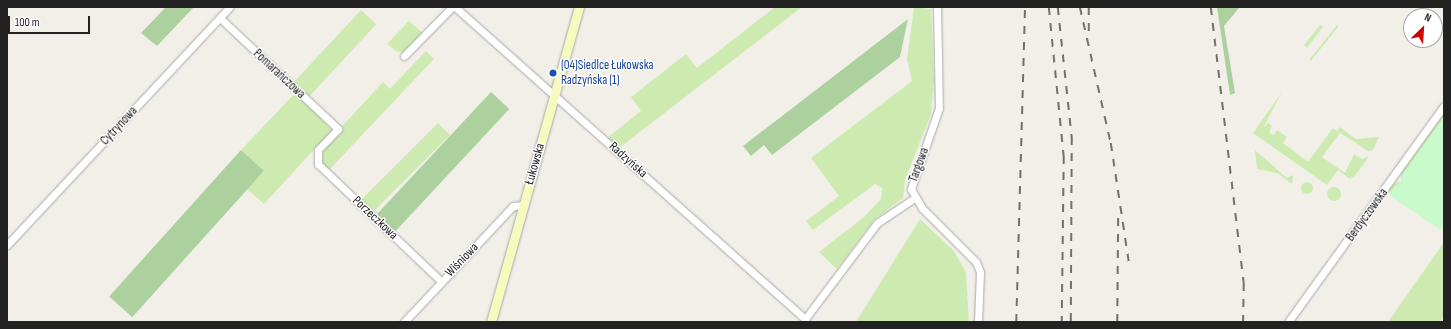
<!DOCTYPE html>
<meta charset="utf-8">
<style>
body{margin:0}
#map{position:relative;width:1451px;height:329px;overflow:hidden;background:#f2efe9;font-family:"Sofia Sans Condensed",sans-serif}
div>[style]{position:absolute}
.grass>*{inset:0;background:#cdebb0;transform-origin:0 0}
.round{border-radius:50%}
.forest>*{inset:0;background:#add19e;transform-origin:0 0}
.park>*{inset:0;background:#c8facc}
.roads{filter:drop-shadow(0 0 1px #a9a9a9) drop-shadow(0 0 1px #a9a9a9)}
.minor>*{height:7px;margin:-3.5px;padding:0 3.5px;transform-origin:3.5px;border-radius:3.5px;background:#fff}
.secondary>*{height:9px;margin:-4.5px;padding:0 4.5px;transform-origin:4.5px;border-radius:4.5px;background:#f7fabf}
.rail>*{height:1.5px;margin-top:-0.75px;transform-origin:0;background:repeating-linear-gradient(90deg,#707070 0 8px,transparent 0 16px)}
.dots>*{width:11px;height:11px;translate:-50% -50%;box-sizing:border-box;border:2px solid #fff;border-radius:50%}
span{translate:-50% -50%;white-space:nowrap;text-align:center;line-height:1.15;-webkit-text-stroke:3px #fff;paint-order:stroke}
.transit-label{font-size:13px;color:#164399}
.left{translate:0 -50%;text-align:left}
.street-label{font-size:13px;color:#222}
.frame{position:absolute;inset:0;border:8px solid #222;pointer-events:none}
.north{position:absolute;left:1403px;top:8px;width:40px;height:40px;box-sizing:border-box;background:#fff;border:1px solid #a7a7a7;border-radius:50%;rotate:25deg;font-size:11px;font-weight:700;line-height:16px;text-align:center;color:#222}
.north::after{content:'';display:block;margin:auto;width:14px;height:18px;background:#d40000;clip-path:polygon(50% 0,100% 100%,50% 72%,0 100%)}
.scale{position:absolute;left:8px;top:16px;width:82px;height:18px;box-sizing:border-box;border:2px solid #222;border-top:0;padding-left:5px;font-size:12px;line-height:14px;white-space:nowrap;color:#222;-webkit-text-stroke:3px #fff;paint-order:stroke}
</style>
<div id="map">
<div class="grass">
<div style="clip-path:polygon(775px 7px,802px 7px,619px 148px,607px 138px,641px 111px,631px 97px,686px 54px,697px 68px)"></div>
<div style="clip-path:polygon(914px 7px,931px 9px,934px 78px,931px 114px,905px 180px,903px 198px,874px 220px,837px 269px,819px 252px,864px 217px,881px 199px,882px 188px,875px 184px,813px 230px,806px 221px,839px 196px,811px 158px,912px 81px,907px 59px)"></div>
<div style="left:361px;top:10px;width:21px;height:100px;rotate:43deg"></div>
<div style="clip-path:polygon(409px 21px,424px 34px,405px 51px,397px 52px,387px 44px)"></div>
<div style="clip-path:polygon(1320px 25px,1323px 27px,1307px 48px,1304px 45px)"></div>
<div style="clip-path:polygon(1337px 25px,1338px 27px,1310px 62px,1310px 59px)"></div>
<div style="clip-path:polygon(426px 51px,434px 59px,329px 170px,319px 161px,320px 150px,383px 82px,390px 89px)"></div>
<div style="clip-path:polygon(296px 92px,332px 130px,264px 204px,247px 189px,264px 171px,241px 150px)"></div>
<div style="clip-path:polygon(1282px 92px,1263px 128px,1268px 123px,1272px 126px,1269px 133px,1274px 135px,1277px 130px,1287px 137px,1283px 143px,1308px 162px,1333px 128px,1337px 131px,1340px 127px,1356px 139px,1379px 137px,1373px 150px,1368px 151px,1340px 133px,1322px 157px,1345px 173px,1354px 154px,1362px 159px,1369px 157px,1354px 177px,1350px 179px,1338px 170px,1327px 185px,1253px 133px)"></div>
<div style="clip-path:polygon(1444px 111px,1444px 127px,1414px 211px,1386px 192px,1392px 184px,1401px 181px,1401px 171px)"></div>
<div style="left:438px;top:123px;width:17px;height:110px;rotate:45deg"></div>
<div style="clip-path:polygon(1255px 150px,1287px 178px,1293px 175px,1292px 184px,1277px 173px,1257px 169px)"></div>
<div class="round" style="left:1301px;top:182px;width:12px;height:12px"></div>
<div class="round" style="left:1327px;top:187px;width:14px;height:14px"></div>
<div style="clip-path:polygon(920px 219px,954px 251px,966px 272px,969px 322px,856px 322px)"></div>
<div style="clip-path:polygon(1444px 242px,1444px 313px,1441px 322px,1388px 322px)"></div>
</div>
<div class="forest">
<div style="clip-path:polygon(166px 7px,194px 7px,157px 46px,141px 33px)"></div>
<div style="clip-path:polygon(1217px 7px,1239px 8px,1224px 26px,1235px 93px,1230px 95px)"></div>
<div style="clip-path:polygon(908px 19px,900px 57px,772px 155px,764px 145px,751px 156px,743px 146px)"></div>
<div style="left:491px;top:92px;width:25px;height:169px;rotate:43deg"></div>
<div style="left:241px;top:150px;width:31px;height:197px;rotate:42deg"></div>
</div>
<div class="park">
<div style="clip-path:polygon(1444px 116px,1444px 224px,1440px 230px,1388px 194px,1401px 181px,1402px 175px)"></div>
</div>
<div class="roads">
<div class="minor">
<div style="left:455px;top:7px;width:469px;rotate:41.7deg"></div>
<div style="left:805px;top:319px;width:120px;rotate:-53.1deg"></div>
<div style="left:877px;top:223px;width:43px;rotate:-33.7deg"></div>
<div style="left:937px;top:7px;width:101px;rotate:88.9deg"></div>
<div style="left:939px;top:108px;width:86px;rotate:109.1deg"></div>
<div style="left:911px;top:189px;width:22px;rotate:60deg"></div>
<div style="left:922px;top:208px;width:76px;rotate:45deg"></div>
<div style="left:976px;top:262px;width:11px;rotate:68deg"></div>
<div style="left:980px;top:272px;width:50px;rotate:92.3deg"></div>
<div style="left:220px;top:18px;width:162px;rotate:43.2deg"></div>
<div style="left:338px;top:129px;width:29px;rotate:134deg"></div>
<div style="left:318px;top:150px;width:14px;rotate:90deg"></div>
<div style="left:318px;top:164px;width:171px;rotate:43.6deg"></div>
<div style="left:404px;top:56px;width:69px;rotate:-45.6deg"></div>
<div style="left:7px;top:245px;width:326px;rotate:-46.9deg"></div>
<div style="left:404px;top:322px;width:159px;rotate:-46.8deg"></div>
<div style="left:513px;top:206px;width:10px;rotate:-6deg"></div>
<div style="left:1288px;top:322px;width:266px;rotate:-54.2deg"></div>
</div>
<div class="secondary">
<div style="left:491px;top:322px;width:327px;rotate:-74.4deg"></div>
</div>
</div>
<div class="rail">
<div style="left:1049px;top:7px;width:150px;rotate:84.3deg"></div>
<div style="left:1064px;top:156px;width:166px;rotate:90.7deg"></div>
<div style="left:1058px;top:7px;width:131px;rotate:83.9deg"></div>
<div style="left:1072px;top:137px;width:185px;rotate:90.3deg"></div>
<div style="left:1080px;top:7px;width:139px;rotate:77.2deg"></div>
<div style="left:1111px;top:143px;width:126px;rotate:81.4deg"></div>
<div style="left:1089px;top:7px;width:27px;rotate:90deg"></div>
<div style="left:1211px;top:7px;width:278px;rotate:83.2deg"></div>
<div style="left:1244px;top:283px;width:39px;rotate:91deg"></div>
<div style="left:1016px;top:322px;width:315px;rotate:-88.4deg"></div>
<div style="left:1117px;top:322px;width:107px;rotate:-89.5deg"></div>
</div>
<div class="dots">
<div style="left:553px;top:73px;background:#1a4fb4"></div>
</div>
<div class="transit-label">
<span class="left" style="left:561px;top:73px">(04)Siedlce Łukowska<br>Radzyńska (1)</span>
</div>
<div class="street-label">
<span style="left:279px;top:74px;rotate:43deg">Pomarańczowa</span>
<span style="left:119px;top:126px;rotate:-47deg">Cytrynowa</span>
<span style="left:628px;top:160px;rotate:42deg">Radzyńska</span>
<span style="left:535px;top:164px;rotate:-74deg">Łukowska</span>
<span style="left:919px;top:165px;rotate:-70deg">Targowa</span>
<span style="left:1367px;top:215px;rotate:-54deg">Berdyczowska</span>
<span style="left:375px;top:218px;rotate:43deg">Porzeczkowa</span>
<span style="left:462px;top:260px;rotate:-46deg">Wiśniowa</span>
</div>
<div class="frame"></div>
<div class="north">N</div>
<div class="scale">100 m</div>
</div>
